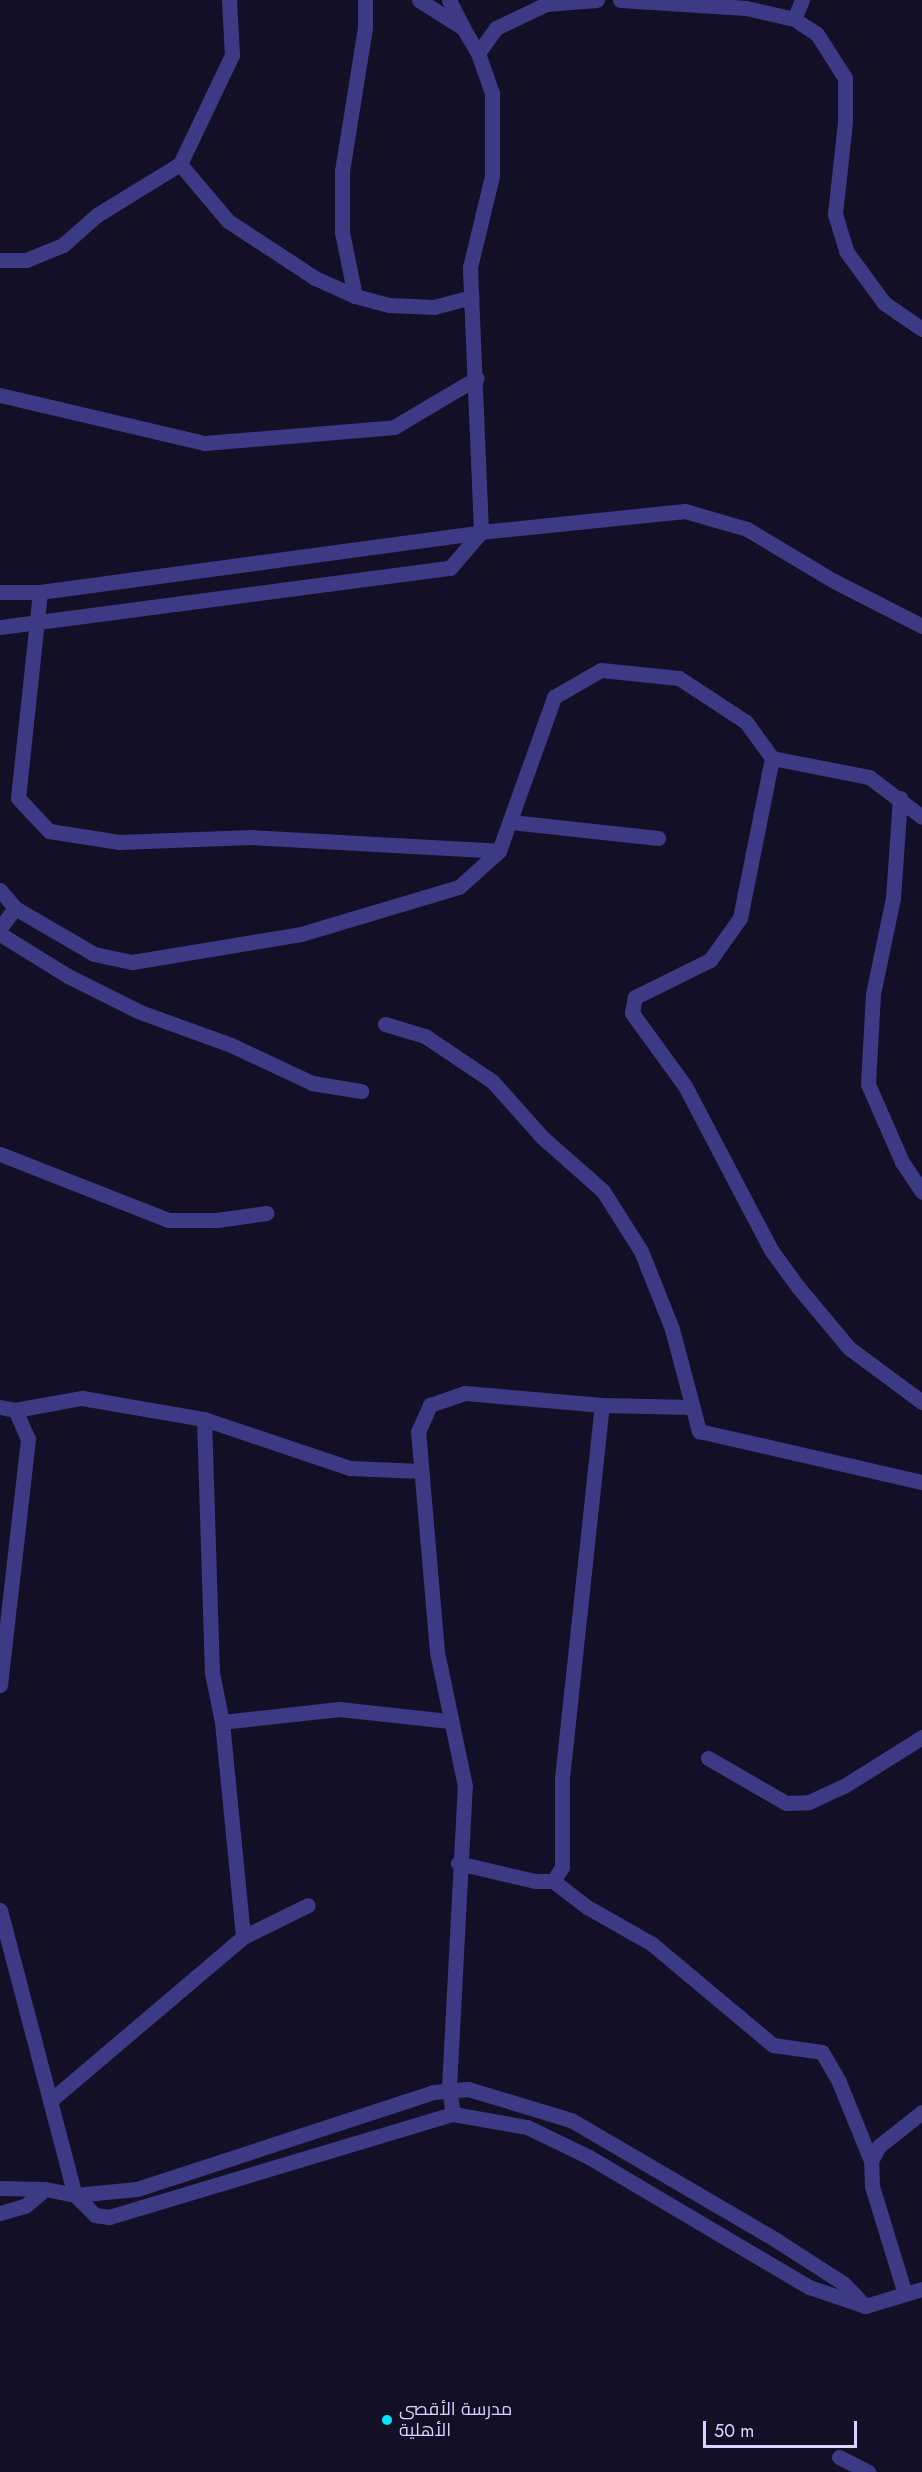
<!DOCTYPE html>
<meta charset="utf-8">
<style>
body{margin:0}
#map{position:relative;width:922px;height:2472px;overflow:hidden;background:#130f26;font-family:Jost,Cairo,sans-serif}
div>[style]{position:absolute}
.minor>*{height:15px;margin:-7.5px;padding:0 7.5px;transform-origin:7.5px;border-radius:7.5px;background:#3d3a85}
.dots>*{width:16px;height:16px;translate:-50% -50%;box-sizing:border-box;border:3px solid #130f26;border-radius:50%}
span{translate:-50% -50%;white-space:nowrap;text-align:center;line-height:1.15;-webkit-text-stroke:5px #130f26;paint-order:stroke}
.poi-label{font-size:18px;color:#d9d4ff}
.left{translate:0 -50%;text-align:left}
.scale{position:absolute;left:703px;top:2421px;width:154px;height:27px;box-sizing:border-box;border:3px solid #d9d4ff;border-top:0;padding-left:8px;font-size:18px;line-height:21px;white-space:nowrap;color:#d9d4ff;-webkit-text-stroke:4px #130f26;paint-order:stroke}
</style>
<div id="map">
<div class="minor">
<div style="left:449px;top:0;width:31px;rotate:63deg"></div>
<div style="left:620px;top:0;width:126px;rotate:3.6deg"></div>
<div style="left:746px;top:8px;width:49px;rotate:12.9deg"></div>
<div style="left:794px;top:19px;width:27px;rotate:33deg"></div>
<div style="left:817px;top:34px;width:52px;rotate:57.5deg"></div>
<div style="left:845px;top:78px;width:44px;rotate:90deg"></div>
<div style="left:845px;top:122px;width:93px;rotate:96.2deg"></div>
<div style="left:835px;top:214px;width:39px;rotate:73deg"></div>
<div style="left:846px;top:251px;width:64px;rotate:53.8deg"></div>
<div style="left:884px;top:303px;width:46px;rotate:34.4deg"></div>
<div style="left:794px;top:19px;width:21px;rotate:-67deg"></div>
<div style="left:478px;top:53px;width:31px;rotate:-54deg"></div>
<div style="left:496px;top:28px;width:55px;rotate:-25.6deg"></div>
<div style="left:546px;top:4px;width:51px;rotate:-4.5deg"></div>
<div style="left:180px;top:164px;width:75px;rotate:49.9deg"></div>
<div style="left:228px;top:221px;width:104px;rotate:33.2deg"></div>
<div style="left:315px;top:278px;width:44px;rotate:24.2deg"></div>
<div style="left:355px;top:296px;width:35px;rotate:15deg"></div>
<div style="left:389px;top:305px;width:45px;rotate:2.5deg"></div>
<div style="left:434px;top:307px;width:39px;rotate:-15deg"></div>
<div style="left:0;top:260px;width:26px"></div>
<div style="left:26px;top:260px;width:40px;rotate:-22deg"></div>
<div style="left:63px;top:245px;width:45px;rotate:-41.4deg"></div>
<div style="left:97px;top:215px;width:97px;rotate:-31.6deg"></div>
<div style="left:180px;top:164px;width:121px;rotate:-64.5deg"></div>
<div style="left:232px;top:55px;width:55px;rotate:-93.1deg"></div>
<div style="left:355px;top:296px;width:65px;rotate:-101.5deg"></div>
<div style="left:342px;top:232px;width:61px;rotate:-90deg"></div>
<div style="left:342px;top:171px;width:145px;rotate:-80.9deg"></div>
<div style="left:365px;top:28px;width:28px;rotate:-90deg"></div>
<div style="left:0;top:395px;width:211px;rotate:13.2deg"></div>
<div style="left:205px;top:443px;width:190px;rotate:-4.8deg"></div>
<div style="left:394px;top:427px;width:96px;rotate:-30.6deg"></div>
<div style="left:0;top:592px;width:40px"></div>
<div style="left:40px;top:592px;width:445px;rotate:-7.7deg"></div>
<div style="left:481px;top:532px;width:205px;rotate:-5.9deg"></div>
<div style="left:685px;top:511px;width:65px;rotate:16.2deg"></div>
<div style="left:747px;top:529px;width:101px;rotate:30.9deg"></div>
<div style="left:834px;top:581px;width:99px;rotate:27.1deg"></div>
<div style="left:40px;top:592px;width:207px;rotate:96.1deg"></div>
<div style="left:18px;top:798px;width:45px;rotate:46.8deg"></div>
<div style="left:49px;top:831px;width:71px;rotate:8.9deg"></div>
<div style="left:119px;top:842px;width:132px;rotate:-2.2deg"></div>
<div style="left:251px;top:837px;width:248px;rotate:3.2deg"></div>
<div style="left:499px;top:851px;width:164px;rotate:-70.3deg"></div>
<div style="left:554px;top:697px;width:54px;rotate:-29.9deg"></div>
<div style="left:601px;top:670px;width:78px;rotate:5.9deg"></div>
<div style="left:679px;top:678px;width:80px;rotate:33.3deg"></div>
<div style="left:746px;top:722px;width:44px;rotate:54.2deg"></div>
<div style="left:772px;top:758px;width:99px;rotate:11.1deg"></div>
<div style="left:869px;top:777px;width:66px;rotate:37deg"></div>
<div style="left:0;top:627px;width:454px;rotate:-7.5deg"></div>
<div style="left:450px;top:568px;width:48px;rotate:-49.3deg"></div>
<div style="left:481px;top:532px;width:265px;rotate:-92.4deg"></div>
<div style="left:470px;top:267px;width:94px;rotate:-76.4deg"></div>
<div style="left:492px;top:176px;width:83px;rotate:-90deg"></div>
<div style="left:492px;top:93px;width:42px;rotate:-109.3deg"></div>
<div style="left:478px;top:53px;width:29px;rotate:-121deg"></div>
<div style="left:463px;top:28px;width:52px;rotate:-147.5deg"></div>
<div style="left:772px;top:758px;width:163px;rotate:101.3deg"></div>
<div style="left:740px;top:918px;width:52px;rotate:125.5deg"></div>
<div style="left:710px;top:960px;width:84px;rotate:153.7deg"></div>
<div style="left:635px;top:997px;width:16px;rotate:101deg"></div>
<div style="left:632px;top:1013px;width:90px;rotate:54deg"></div>
<div style="left:685px;top:1086px;width:185px;rotate:62.3deg"></div>
<div style="left:771px;top:1250px;width:46px;rotate:53.9deg"></div>
<div style="left:798px;top:1287px;width:80px;rotate:50.1deg"></div>
<div style="left:849px;top:1348px;width:91px;rotate:36.5deg"></div>
<div style="left:900px;top:798px;width:100px;rotate:94deg"></div>
<div style="left:893px;top:898px;width:98px;rotate:101.8deg"></div>
<div style="left:873px;top:994px;width:90px;rotate:93.2deg"></div>
<div style="left:868px;top:1084px;width:85px;rotate:66.4deg"></div>
<div style="left:902px;top:1162px;width:36px;rotate:56deg"></div>
<div style="left:511px;top:822px;width:148px;rotate:6.2deg"></div>
<div style="left:0;top:890px;width:23px;rotate:50deg"></div>
<div style="left:15px;top:908px;width:91px;rotate:30.2deg"></div>
<div style="left:94px;top:954px;width:39px;rotate:12deg"></div>
<div style="left:132px;top:962px;width:171px;rotate:-9.4deg"></div>
<div style="left:301px;top:934px;width:165px;rotate:-16.6deg"></div>
<div style="left:459px;top:887px;width:54px;rotate:-42deg"></div>
<div style="left:0;top:928px;width:25px;rotate:-53deg"></div>
<div style="left:0;top:934px;width:80px;rotate:31.7deg"></div>
<div style="left:68px;top:976px;width:80px;rotate:26.6deg"></div>
<div style="left:140px;top:1012px;width:97px;rotate:19.9deg"></div>
<div style="left:231px;top:1045px;width:89px;rotate:25.1deg"></div>
<div style="left:312px;top:1083px;width:50px;rotate:9.3deg"></div>
<div style="left:385px;top:1024px;width:42px;rotate:16.7deg"></div>
<div style="left:425px;top:1036px;width:81px;rotate:33.9deg"></div>
<div style="left:492px;top:1081px;width:75px;rotate:48.2deg"></div>
<div style="left:542px;top:1137px;width:81px;rotate:41.5deg"></div>
<div style="left:603px;top:1191px;width:71px;rotate:57.7deg"></div>
<div style="left:641px;top:1251px;width:84px;rotate:68.3deg"></div>
<div style="left:672px;top:1329px;width:106px;rotate:75.2deg"></div>
<div style="left:699px;top:1431px;width:229px;rotate:12.9deg"></div>
<div style="left:0;top:1154px;width:180px;rotate:21.4deg"></div>
<div style="left:168px;top:1220px;width:49px"></div>
<div style="left:217px;top:1220px;width:50px;rotate:-8deg"></div>
<div style="left:0;top:1407px;width:15px;rotate:11deg"></div>
<div style="left:15px;top:1410px;width:68px;rotate:-10.2deg"></div>
<div style="left:82px;top:1398px;width:124px;rotate:9.8deg"></div>
<div style="left:204px;top:1419px;width:154px;rotate:18.6deg"></div>
<div style="left:350px;top:1468px;width:71px;rotate:2.4deg"></div>
<div style="left:204px;top:1419px;width:254px;rotate:88.2deg"></div>
<div style="left:212px;top:1673px;width:50px;rotate:78.5deg"></div>
<div style="left:222px;top:1722px;width:216px;rotate:84.4deg"></div>
<div style="left:0;top:1685px;width:248px;rotate:-83.5deg"></div>
<div style="left:28px;top:1439px;width:32px;rotate:-114deg"></div>
<div style="left:222px;top:1722px;width:118px;rotate:-6.3deg"></div>
<div style="left:339px;top:1709px;width:112px;rotate:6.2deg"></div>
<div style="left:708px;top:1758px;width:90px;rotate:30deg"></div>
<div style="left:786px;top:1803px;width:23px;rotate:-2deg"></div>
<div style="left:809px;top:1802px;width:38px;rotate:-25deg"></div>
<div style="left:844px;top:1786px;width:92px;rotate:-32.1deg"></div>
<div style="left:458px;top:1863px;width:79px;rotate:13.2deg"></div>
<div style="left:535px;top:1881px;width:18px"></div>
<div style="left:553px;top:1881px;width:17px;rotate:-57deg"></div>
<div style="left:562px;top:1867px;width:89px;rotate:-90deg"></div>
<div style="left:562px;top:1778px;width:375px;rotate:-83.9deg"></div>
<div style="left:553px;top:1881px;width:43px;rotate:37.4deg"></div>
<div style="left:587px;top:1907px;width:75px;rotate:29.6deg"></div>
<div style="left:652px;top:1944px;width:158px;rotate:39.9deg"></div>
<div style="left:773px;top:2045px;width:49px;rotate:8.1deg"></div>
<div style="left:822px;top:2052px;width:34px;rotate:60deg"></div>
<div style="left:839px;top:2082px;width:85px;rotate:67.9deg"></div>
<div style="left:0;top:1910px;width:295px;rotate:75.3deg"></div>
<div style="left:75px;top:2195px;width:28px;rotate:45deg"></div>
<div style="left:95px;top:2215px;width:14px;rotate:8deg"></div>
<div style="left:109px;top:2217px;width:359px;rotate:-16.7deg"></div>
<div style="left:453px;top:2114px;width:75px;rotate:10deg"></div>
<div style="left:527px;top:2127px;width:69px;rotate:25.8deg"></div>
<div style="left:589px;top:2157px;width:256px;rotate:30.6deg"></div>
<div style="left:809px;top:2287px;width:59px;rotate:18.7deg"></div>
<div style="left:865px;top:2306px;width:59px;rotate:-16.6deg"></div>
<div style="left:51px;top:2100px;width:252px;rotate:-40.3deg"></div>
<div style="left:243px;top:1937px;width:72px;rotate:-26.2deg"></div>
<div style="left:453px;top:2114px;width:26px;rotate:-99deg"></div>
<div style="left:449px;top:2088px;width:302px;rotate:-87deg"></div>
<div style="left:465px;top:1786px;width:137px;rotate:-101.8deg"></div>
<div style="left:437px;top:1652px;width:221px;rotate:-94.9deg"></div>
<div style="left:418px;top:1432px;width:30px;rotate:-66deg"></div>
<div style="left:430px;top:1405px;width:37px;rotate:-19deg"></div>
<div style="left:465px;top:1393px;width:138px;rotate:5deg"></div>
<div style="left:602px;top:1405px;width:90px;rotate:1.3deg"></div>
<div style="left:0;top:2188px;width:45px;rotate:1.3deg"></div>
<div style="left:45px;top:2189px;width:31px;rotate:11deg"></div>
<div style="left:75px;top:2195px;width:62px;rotate:-5.5deg"></div>
<div style="left:137px;top:2189px;width:311px;rotate:-18.1deg"></div>
<div style="left:433px;top:2092px;width:35px;rotate:-5deg"></div>
<div style="left:468px;top:2089px;width:108px;rotate:16.8deg"></div>
<div style="left:571px;top:2120px;width:238px;rotate:30.3deg"></div>
<div style="left:776px;top:2240px;width:80px;rotate:32.7deg"></div>
<div style="left:843px;top:2283px;width:29px;rotate:46deg"></div>
<div style="left:0;top:2213px;width:26px;rotate:-16deg"></div>
<div style="left:25px;top:2206px;width:26px;rotate:-40deg"></div>
<div style="left:905px;top:2294px;width:113px;rotate:-107deg"></div>
<div style="left:872px;top:2186px;width:25px;rotate:-92deg"></div>
<div style="left:871px;top:2161px;width:17px;rotate:-62deg"></div>
<div style="left:879px;top:2146px;width:55px;rotate:-38.3deg"></div>
<div style="left:839px;top:2457px;width:33px;rotate:27deg"></div>
</div>
<div class="dots">
<div style="left:387px;top:2420px;background:#00e5ff"></div>
</div>
<div class="poi-label">
<span class="left" style="left:399px;top:2420px">مدرسة الأقصى<br>الأهلية</span>
</div>
<div class="scale">50 m</div>
</div>
